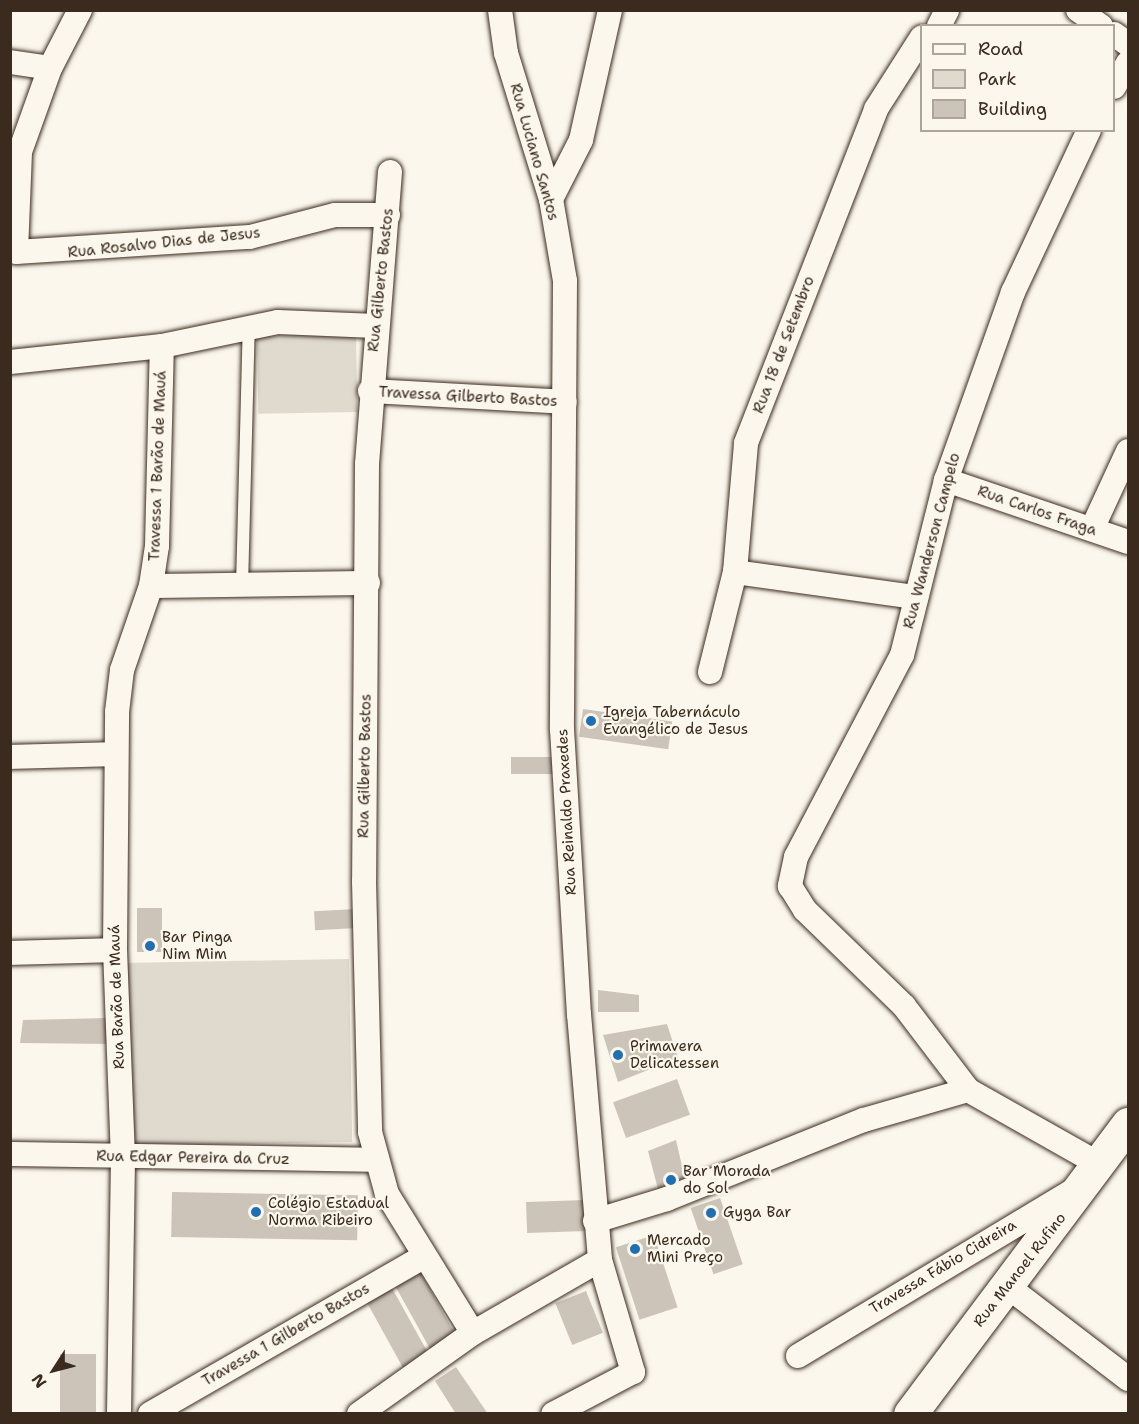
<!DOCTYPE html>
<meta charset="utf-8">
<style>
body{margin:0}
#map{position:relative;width:1139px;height:1424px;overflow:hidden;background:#fbf7ec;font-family:"Shantell Sans",sans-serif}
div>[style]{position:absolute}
.green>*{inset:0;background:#dfd9ce;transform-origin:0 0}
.building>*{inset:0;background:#ccc4b9;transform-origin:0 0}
.roads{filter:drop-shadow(0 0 2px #3b2a1e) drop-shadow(0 0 2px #3b2a1e)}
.lane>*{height:12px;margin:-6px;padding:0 6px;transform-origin:6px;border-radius:6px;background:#fbf7ec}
.street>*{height:24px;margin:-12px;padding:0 12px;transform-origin:12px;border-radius:12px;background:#fbf7ec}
.secondary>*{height:33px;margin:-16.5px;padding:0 16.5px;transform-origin:16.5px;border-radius:16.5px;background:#fbf7ec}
.dots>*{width:16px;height:16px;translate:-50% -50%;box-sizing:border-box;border:3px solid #fbf7ec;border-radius:50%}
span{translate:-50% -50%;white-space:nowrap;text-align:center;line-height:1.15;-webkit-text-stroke:4.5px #fbf7ec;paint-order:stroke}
.street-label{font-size:15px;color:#3b2a1e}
.poi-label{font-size:15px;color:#3b2a1e}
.left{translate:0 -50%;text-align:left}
.frame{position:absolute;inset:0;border:12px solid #3b2a1e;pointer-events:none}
.legend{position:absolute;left:920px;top:24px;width:195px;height:108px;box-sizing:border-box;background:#fbf7ec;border:2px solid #aea59a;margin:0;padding:8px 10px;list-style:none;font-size:18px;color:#3b2a1e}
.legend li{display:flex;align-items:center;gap:12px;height:30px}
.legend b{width:30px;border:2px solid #aea59a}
.north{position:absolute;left:24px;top:1340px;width:60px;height:60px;-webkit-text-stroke:4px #fbf7ec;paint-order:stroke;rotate:234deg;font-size:16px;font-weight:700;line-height:24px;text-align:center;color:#3b2a1e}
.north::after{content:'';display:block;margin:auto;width:21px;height:27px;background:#3b2a1e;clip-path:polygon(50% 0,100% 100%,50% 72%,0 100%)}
</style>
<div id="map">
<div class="green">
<div style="left:356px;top:334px;width:78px;height:99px;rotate:89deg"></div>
<div style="left:349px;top:959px;width:183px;height:226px;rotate:89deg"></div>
</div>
<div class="building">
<div style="left:583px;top:709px;width:90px;height:28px;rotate:8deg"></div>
<div style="left:553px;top:757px;width:17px;height:42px;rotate:90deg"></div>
<div style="left:137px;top:908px;width:25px;height:44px"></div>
<div style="left:356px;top:909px;width:19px;height:42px;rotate:87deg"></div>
<div style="clip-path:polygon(598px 990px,639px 995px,639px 1012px,598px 1012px)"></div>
<div style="clip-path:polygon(107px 1018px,108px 1044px,20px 1043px,23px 1020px)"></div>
<div style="clip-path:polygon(667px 1024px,678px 1058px,618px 1082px,603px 1035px)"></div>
<div style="left:677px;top:1079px;width:38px;height:68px;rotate:70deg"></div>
<div style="clip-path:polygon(676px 1140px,685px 1179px,658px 1189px,648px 1151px)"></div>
<div style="left:172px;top:1192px;width:186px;height:45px;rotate:1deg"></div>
<div style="left:720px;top:1198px;width:70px;height:31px;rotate:71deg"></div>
<div style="left:585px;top:1200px;width:31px;height:59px;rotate:88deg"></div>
<div style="left:654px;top:1235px;width:76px;height:40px;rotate:72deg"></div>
<div style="left:420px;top:1271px;width:78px;height:29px;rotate:61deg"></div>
<div style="left:392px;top:1288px;width:79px;height:29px;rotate:61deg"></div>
<div style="left:586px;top:1291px;width:45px;height:33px;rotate:68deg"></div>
<div style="left:60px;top:1354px;width:36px;height:60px"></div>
<div style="clip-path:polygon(456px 1367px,488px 1414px,456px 1414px,435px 1381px)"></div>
</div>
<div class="roads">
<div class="lane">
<div style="left:242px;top:586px;width:259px;rotate:-88.5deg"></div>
</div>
<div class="street">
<div style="left:80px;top:10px;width:65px;rotate:117.3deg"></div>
<div style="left:50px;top:68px;width:89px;rotate:109.7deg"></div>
<div style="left:20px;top:152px;width:100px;rotate:92.3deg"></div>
<div style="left:16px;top:252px;width:234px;rotate:-3.7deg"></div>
<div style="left:250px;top:237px;width:88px;rotate:-14.5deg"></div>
<div style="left:335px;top:215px;width:53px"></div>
<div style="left:500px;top:10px;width:43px;rotate:82.1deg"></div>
<div style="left:506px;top:53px;width:153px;rotate:72.9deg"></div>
<div style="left:551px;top:199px;width:83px;rotate:80.3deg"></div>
<div style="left:565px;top:281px;width:448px;rotate:90.4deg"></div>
<div style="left:562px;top:729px;width:286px;rotate:86.6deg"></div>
<div style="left:579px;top:1014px;width:247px;rotate:85.1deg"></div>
<div style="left:600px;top:1260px;width:117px;rotate:73.6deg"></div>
<div style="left:633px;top:1372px;width:90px;rotate:152.3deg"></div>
<div style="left:1078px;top:10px;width:28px;rotate:35deg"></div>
<div style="left:939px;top:26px;width:18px;rotate:-63deg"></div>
<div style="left:1114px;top:34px;width:17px;rotate:36deg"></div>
<div style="left:10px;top:62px;width:40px;rotate:8.5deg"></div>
<div style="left:1114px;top:87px;width:28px;rotate:-60deg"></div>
<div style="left:1089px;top:130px;width:179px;rotate:115.1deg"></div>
<div style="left:1013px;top:292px;width:200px;rotate:109.6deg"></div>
<div style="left:946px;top:480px;width:180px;rotate:104.1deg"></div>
<div style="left:902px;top:655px;width:228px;rotate:117.7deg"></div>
<div style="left:796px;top:857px;width:30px;rotate:102deg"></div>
<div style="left:790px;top:886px;width:28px;rotate:58deg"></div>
<div style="left:805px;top:910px;width:138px;rotate:44.1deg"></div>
<div style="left:904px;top:1006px;width:106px;rotate:52.7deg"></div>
<div style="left:968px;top:1090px;width:150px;rotate:29.5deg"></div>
<div style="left:390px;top:172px;width:293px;rotate:94.5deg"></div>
<div style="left:367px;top:464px;width:417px;rotate:90.4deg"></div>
<div style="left:364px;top:881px;width:251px;rotate:88.6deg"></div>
<div style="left:370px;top:1132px;width:64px;rotate:74.7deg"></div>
<div style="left:387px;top:1194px;width:163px;rotate:58.3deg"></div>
<div style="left:551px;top:199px;width:66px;rotate:-63deg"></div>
<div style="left:581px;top:140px;width:133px;rotate:-77.4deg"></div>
<div style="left:10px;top:362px;width:153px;rotate:-6deg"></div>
<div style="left:162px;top:346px;width:118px;rotate:-11.7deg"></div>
<div style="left:278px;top:322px;width:98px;rotate:2.3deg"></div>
<div style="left:370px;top:391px;width:195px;rotate:3.2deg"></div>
<div style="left:946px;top:480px;width:192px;rotate:18.8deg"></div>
<div style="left:1092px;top:529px;width:86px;rotate:-65.2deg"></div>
<div style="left:735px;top:572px;width:183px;rotate:7.9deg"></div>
<div style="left:151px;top:586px;width:217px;rotate:-0.8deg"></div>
<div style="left:710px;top:672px;width:103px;rotate:-76deg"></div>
<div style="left:735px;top:572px;width:129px;rotate:-85.1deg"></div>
<div style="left:746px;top:443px;width:358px;rotate:-68.7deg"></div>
<div style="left:876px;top:109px;width:85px;rotate:-57.4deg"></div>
<div style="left:10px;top:757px;width:106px;rotate:-1.6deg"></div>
<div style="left:10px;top:953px;width:105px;rotate:-1.6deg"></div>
<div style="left:10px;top:1154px;width:365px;rotate:0.9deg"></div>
<div style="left:595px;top:1221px;width:75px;rotate:-17deg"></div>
<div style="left:667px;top:1199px;width:212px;rotate:-21.9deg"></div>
<div style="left:864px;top:1120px;width:108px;rotate:-16.1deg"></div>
<div style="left:1007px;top:1286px;width:153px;rotate:37.5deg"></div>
<div style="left:798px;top:1356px;width:322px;rotate:-31deg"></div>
<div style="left:119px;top:1414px;width:256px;rotate:-89.1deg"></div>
<div style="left:123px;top:1158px;width:208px;rotate:-92.2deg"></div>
<div style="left:115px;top:950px;width:238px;rotate:-89.5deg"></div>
<div style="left:117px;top:712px;width:42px;rotate:-83.2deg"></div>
<div style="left:122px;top:670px;width:89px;rotate:-71deg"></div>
<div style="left:151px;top:586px;width:40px;rotate:-81.5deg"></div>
<div style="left:157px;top:546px;width:200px;rotate:-88.6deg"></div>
<div style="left:150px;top:1414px;width:315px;rotate:-29.9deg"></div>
<div style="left:359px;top:1414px;width:140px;rotate:-35.4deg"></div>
<div style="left:473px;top:1333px;width:146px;rotate:-29.9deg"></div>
</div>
<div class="secondary">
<div style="left:910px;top:1414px;width:363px;rotate:-53.1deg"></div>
</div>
</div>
<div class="dots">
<div style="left:591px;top:721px;background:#1f6fb2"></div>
<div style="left:150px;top:946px;background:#1f6fb2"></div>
<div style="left:618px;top:1055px;background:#1f6fb2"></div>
<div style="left:671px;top:1180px;background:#1f6fb2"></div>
<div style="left:256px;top:1212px;background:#1f6fb2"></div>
<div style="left:711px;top:1213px;background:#1f6fb2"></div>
<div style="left:635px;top:1249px;background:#1f6fb2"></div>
</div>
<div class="street-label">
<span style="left:534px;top:152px;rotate:74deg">Rua Luciano Santos</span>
<span style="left:164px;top:243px;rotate:-6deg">Rua Rosalvo Dias de Jesus</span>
<span style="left:381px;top:280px;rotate:-84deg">Rua Gilberto Bastos</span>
<span style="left:784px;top:345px;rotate:-69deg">Rua 18 de Setembro</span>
<span style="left:468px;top:397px;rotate:3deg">Travessa Gilberto Bastos</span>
<span style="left:158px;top:466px;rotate:-88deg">Travessa 1 Barão de Mauá</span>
<span style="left:1037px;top:511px;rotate:19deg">Rua Carlos Fraga</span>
<span style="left:932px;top:541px;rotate:-75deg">Rua Wanderson Campelo</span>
<span style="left:365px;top:766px;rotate:-89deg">Rua Gilberto Bastos</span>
<span style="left:567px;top:812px;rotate:-93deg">Rua Reinaldo Praxedes</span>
<span style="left:117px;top:997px;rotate:-92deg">Rua Barão de Mauá</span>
<span style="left:193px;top:1158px;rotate:1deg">Rua Edgar Pereira da Cruz</span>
<span style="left:943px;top:1267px;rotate:-31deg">Travessa Fábio Cidreira</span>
<span style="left:1020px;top:1270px;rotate:-52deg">Rua Manoel Rufino</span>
<span style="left:286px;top:1335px;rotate:-30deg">Travessa 1 Gilberto Bastos</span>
</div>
<div class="poi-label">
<span class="left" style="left:603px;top:721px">Igreja Tabernáculo<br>Evangélico de Jesus</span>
<span class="left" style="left:162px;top:946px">Bar Pinga<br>Nim Mim</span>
<span class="left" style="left:630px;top:1055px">Primavera<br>Delicatessen</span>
<span class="left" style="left:683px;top:1180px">Bar Morada<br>do Sol</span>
<span class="left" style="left:268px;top:1212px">Colégio Estadual<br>Norma Ribeiro</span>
<span class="left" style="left:723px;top:1213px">Gyga Bar</span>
<span class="left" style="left:647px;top:1249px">Mercado<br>Mini Preço</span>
</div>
<div class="frame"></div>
<ul class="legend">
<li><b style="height:8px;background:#fbf7ec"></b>Road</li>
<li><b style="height:16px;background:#dfd9ce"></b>Park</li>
<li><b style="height:16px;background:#ccc4b9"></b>Building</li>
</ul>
<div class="north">N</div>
</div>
